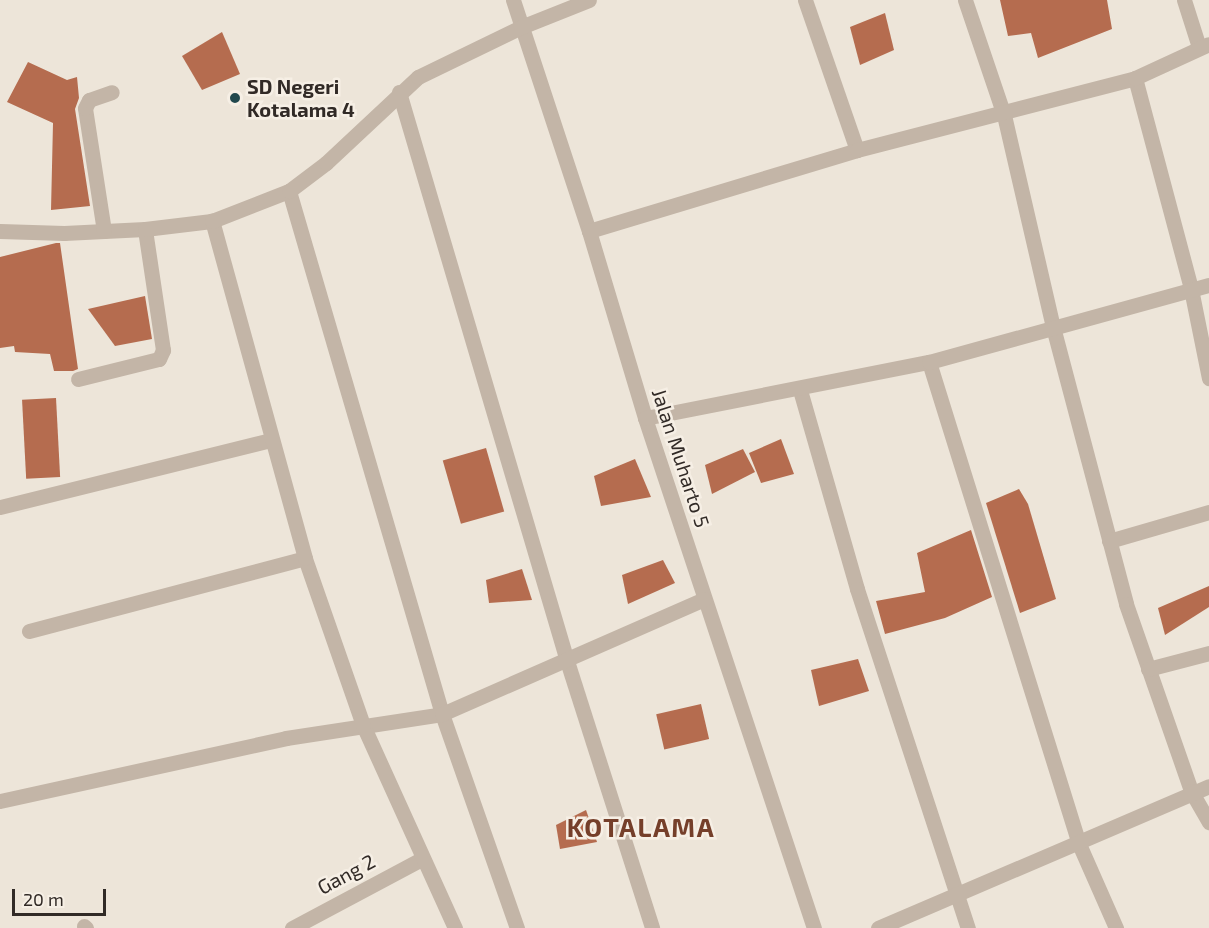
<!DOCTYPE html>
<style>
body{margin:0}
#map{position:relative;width:1209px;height:928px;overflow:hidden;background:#ede5d9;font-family:"Exo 2",sans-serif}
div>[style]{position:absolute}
.building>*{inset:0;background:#b56c4f;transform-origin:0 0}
.minor>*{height:15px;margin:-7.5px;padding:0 7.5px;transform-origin:7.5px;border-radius:7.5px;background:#c3b5a7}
.dots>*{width:16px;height:16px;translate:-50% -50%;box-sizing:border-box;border:3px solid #f6efe5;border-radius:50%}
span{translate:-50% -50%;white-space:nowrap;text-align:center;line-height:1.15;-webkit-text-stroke:5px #f6efe5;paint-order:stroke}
.poi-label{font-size:20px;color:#312a26;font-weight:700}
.left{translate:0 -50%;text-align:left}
.street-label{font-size:20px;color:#312a26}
.district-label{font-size:26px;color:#753f2a;font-weight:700;letter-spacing:1.5px}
.scale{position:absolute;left:12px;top:889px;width:94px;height:27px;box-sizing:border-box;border:3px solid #312a26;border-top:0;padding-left:8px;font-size:18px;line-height:21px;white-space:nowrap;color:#312a26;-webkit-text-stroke:4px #f6efe5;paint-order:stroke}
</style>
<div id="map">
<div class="building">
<div style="clip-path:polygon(1000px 0,1107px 0,1112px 29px,1038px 58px,1031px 33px,1008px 36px)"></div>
<div style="clip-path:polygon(885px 13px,894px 50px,860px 65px,850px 27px)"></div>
<div style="clip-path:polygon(222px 32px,240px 74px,202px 90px,182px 56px)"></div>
<div style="clip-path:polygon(28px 62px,67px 80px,77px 77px,79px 98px,75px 109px,90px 206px,51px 210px,53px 123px,7px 102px)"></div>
<div style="clip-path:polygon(56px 243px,60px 243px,78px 369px,73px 371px,54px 371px,50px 354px,15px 352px,14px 346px,0 348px,0 257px)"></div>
<div style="clip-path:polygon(145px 296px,152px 339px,115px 346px,88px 309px)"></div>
<div style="left:56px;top:398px;width:79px;height:34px;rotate:87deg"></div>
<div style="clip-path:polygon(781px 439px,794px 474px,761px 483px,749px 453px)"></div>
<div style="left:486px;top:448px;width:66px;height:45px;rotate:74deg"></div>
<div style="clip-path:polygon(743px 449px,755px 472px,712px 494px,705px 465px)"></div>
<div style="clip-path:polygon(635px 459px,651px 497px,601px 506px,594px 476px)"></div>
<div style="clip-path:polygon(1019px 489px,1028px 504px,1056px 599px,1020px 613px,986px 503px)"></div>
<div style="clip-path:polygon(971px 530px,992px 597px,945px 618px,885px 634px,876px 601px,925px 592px,917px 553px)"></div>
<div style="clip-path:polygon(663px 560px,675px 583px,628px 604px,622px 575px)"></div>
<div style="clip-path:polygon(522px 569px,532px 600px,489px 603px,486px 580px)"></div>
<div style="clip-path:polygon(1209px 586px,1209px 607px,1165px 635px,1158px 608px)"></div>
<div style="clip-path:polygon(858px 659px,869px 691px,819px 706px,811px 670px)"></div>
<div style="left:701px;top:704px;width:36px;height:46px;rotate:77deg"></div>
<div style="clip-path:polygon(586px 810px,597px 842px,560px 849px,556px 825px)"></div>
</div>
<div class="minor">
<div style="left:513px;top:0;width:243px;rotate:71.8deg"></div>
<div style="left:589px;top:231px;width:195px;rotate:73.3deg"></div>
<div style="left:645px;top:418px;width:537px;rotate:71.67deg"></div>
<div style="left:805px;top:0;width:159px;rotate:70.9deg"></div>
<div style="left:965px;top:0;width:121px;rotate:71.3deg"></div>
<div style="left:1004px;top:115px;width:218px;rotate:77deg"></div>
<div style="left:1053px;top:327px;width:286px;rotate:75.2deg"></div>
<div style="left:1126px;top:604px;width:198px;rotate:70.8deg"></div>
<div style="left:1191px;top:791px;width:36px;rotate:60deg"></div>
<div style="left:1184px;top:0;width:49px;rotate:72.3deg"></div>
<div style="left:1135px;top:78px;width:218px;rotate:75.1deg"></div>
<div style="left:1191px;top:289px;width:91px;rotate:78.6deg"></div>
<div style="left:399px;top:92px;width:593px;rotate:73.55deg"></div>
<div style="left:567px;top:661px;width:280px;rotate:72.3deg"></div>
<div style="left:289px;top:191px;width:545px;rotate:73.69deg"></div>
<div style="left:442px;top:714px;width:227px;rotate:70.7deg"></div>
<div style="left:0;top:231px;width:64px;rotate:1.8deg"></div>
<div style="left:64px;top:233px;width:81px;rotate:-2.8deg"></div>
<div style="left:104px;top:231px;width:124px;rotate:-98.8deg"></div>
<div style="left:85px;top:108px;width:9px;rotate:-63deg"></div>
<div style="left:89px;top:100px;width:24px;rotate:-19deg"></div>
<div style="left:589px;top:231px;width:280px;rotate:-16.8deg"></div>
<div style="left:857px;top:150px;width:287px;rotate:-14.5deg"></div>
<div style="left:1135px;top:78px;width:81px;rotate:-24.7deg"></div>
<div style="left:929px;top:362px;width:505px;rotate:72.71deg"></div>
<div style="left:1079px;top:844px;width:92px;rotate:66.2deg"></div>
<div style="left:78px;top:379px;width:83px;rotate:-13.9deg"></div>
<div style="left:159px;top:359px;width:10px;rotate:-66deg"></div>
<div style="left:163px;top:350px;width:122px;rotate:-98.5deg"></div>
<div style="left:145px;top:229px;width:67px;rotate:-6.8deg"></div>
<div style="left:800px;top:390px;width:207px;rotate:74deg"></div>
<div style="left:857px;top:589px;width:357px;rotate:71.9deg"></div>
<div style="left:645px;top:418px;width:289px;rotate:-11.2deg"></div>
<div style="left:929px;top:362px;width:290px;rotate:-15.4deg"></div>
<div style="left:0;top:507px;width:279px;rotate:-13.9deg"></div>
<div style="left:1109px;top:541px;width:104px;rotate:-16.2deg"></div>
<div style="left:29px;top:631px;width:285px;rotate:-14.8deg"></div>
<div style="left:1148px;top:669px;width:63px;rotate:-14.7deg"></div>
<div style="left:0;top:801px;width:293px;rotate:-12.4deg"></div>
<div style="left:286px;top:738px;width:158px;rotate:-8.7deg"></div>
<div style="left:442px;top:714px;width:286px;rotate:-23.7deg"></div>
<div style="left:84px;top:926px;width:3px;rotate:45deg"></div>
<div style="left:292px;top:928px;width:147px;rotate:-28deg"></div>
<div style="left:455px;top:928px;width:223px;rotate:-114.4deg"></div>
<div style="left:363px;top:725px;width:177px;rotate:-109.2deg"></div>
<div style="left:305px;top:558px;width:350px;rotate:-105.4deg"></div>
<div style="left:212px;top:221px;width:83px;rotate:-21.3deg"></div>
<div style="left:289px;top:191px;width:46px;rotate:-37.1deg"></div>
<div style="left:326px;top:163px;width:126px;rotate:-43.1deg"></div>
<div style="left:418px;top:77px;width:114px;rotate:-25.9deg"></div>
<div style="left:521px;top:27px;width:73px;rotate:-21.7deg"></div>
<div style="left:878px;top:928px;width:360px;rotate:-23.2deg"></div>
</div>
<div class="dots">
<div style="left:235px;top:98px;background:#22484d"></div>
</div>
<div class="poi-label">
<span class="left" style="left:247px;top:98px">SD Negeri<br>Kotalama 4</span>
</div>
<div class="street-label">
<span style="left:681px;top:458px;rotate:72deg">Jalan Muharto 5</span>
<span style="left:346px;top:874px;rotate:-28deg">Gang 2</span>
</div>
<div class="district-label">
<span style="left:641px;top:827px">KOTALAMA</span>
</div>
<div class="scale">20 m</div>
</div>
